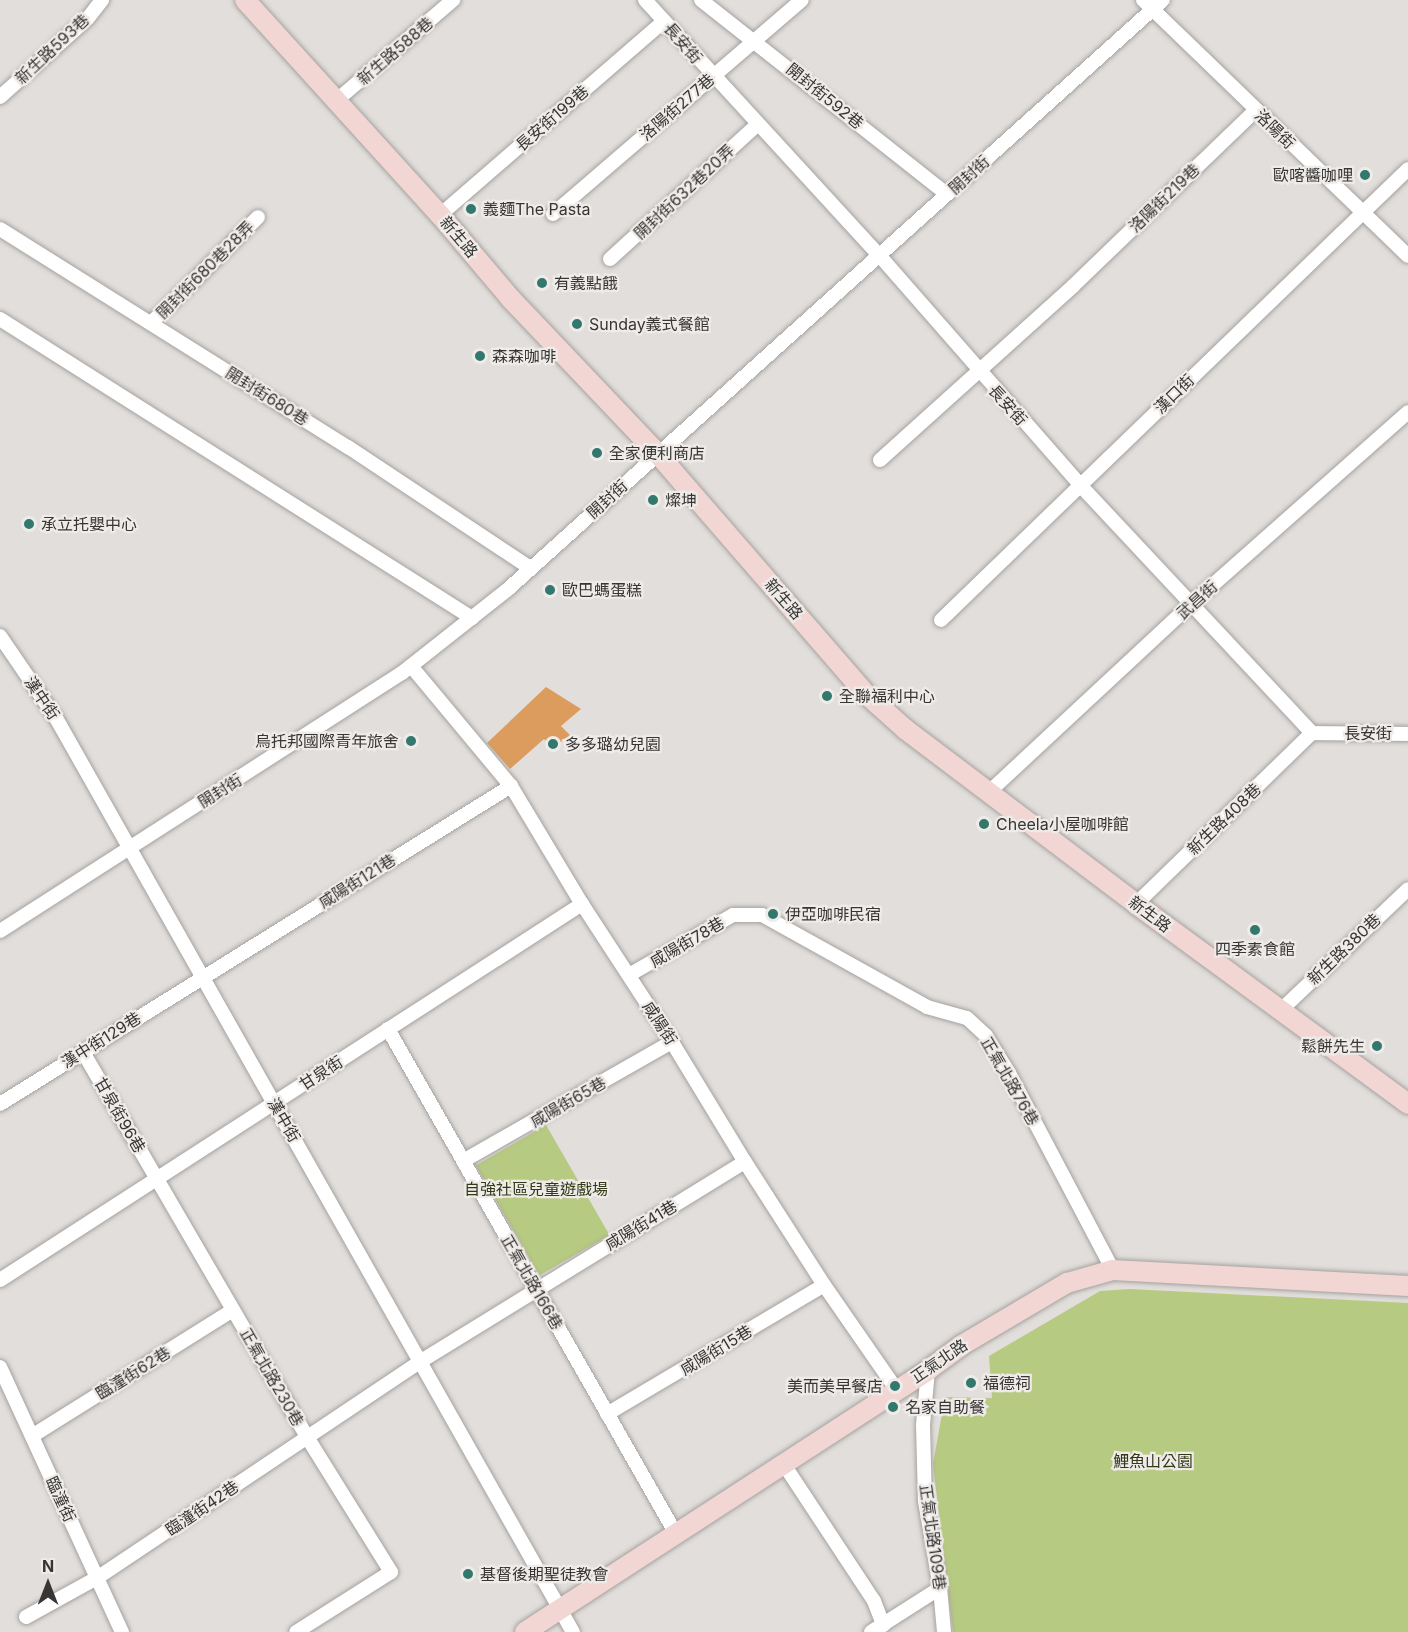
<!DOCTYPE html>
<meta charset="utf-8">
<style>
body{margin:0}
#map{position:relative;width:1408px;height:1632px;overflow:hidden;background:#e1dedb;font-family:Inter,"Noto Sans TC",sans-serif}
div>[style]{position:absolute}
.green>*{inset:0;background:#b7ca81;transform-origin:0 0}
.building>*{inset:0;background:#dc9c5e}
.roads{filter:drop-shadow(0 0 2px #a5a29f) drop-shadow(0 0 2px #a5a29f)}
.street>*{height:14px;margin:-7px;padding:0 7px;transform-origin:7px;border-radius:7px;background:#fff}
.secondary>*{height:20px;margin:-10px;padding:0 10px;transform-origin:10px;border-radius:10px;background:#f2d6d4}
.dots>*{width:16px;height:16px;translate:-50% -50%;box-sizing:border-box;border:3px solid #eeebe8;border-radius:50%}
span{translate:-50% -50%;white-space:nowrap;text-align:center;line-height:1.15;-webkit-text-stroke:4.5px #eeebe8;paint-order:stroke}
.street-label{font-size:16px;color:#383635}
.poi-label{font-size:16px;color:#383635}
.right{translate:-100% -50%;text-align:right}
.left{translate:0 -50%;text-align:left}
.park-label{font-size:16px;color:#323a17}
.north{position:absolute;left:18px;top:1554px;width:60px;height:60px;-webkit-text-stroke:4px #eeebe8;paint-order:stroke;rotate:0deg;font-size:16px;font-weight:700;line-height:24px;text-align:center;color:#383635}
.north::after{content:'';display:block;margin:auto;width:21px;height:27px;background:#383635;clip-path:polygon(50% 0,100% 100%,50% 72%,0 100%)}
</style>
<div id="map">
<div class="green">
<div style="left:546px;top:1125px;width:127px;height:81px;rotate:60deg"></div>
<div style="clip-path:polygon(1130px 1289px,1408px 1303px,1408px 1632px,953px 1632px,933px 1464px,945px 1397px,992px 1398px,989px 1356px,1100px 1291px)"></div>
</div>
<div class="building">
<div style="clip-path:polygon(546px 687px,581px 709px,561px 726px,570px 735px,553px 748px,544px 739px,510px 769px,487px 743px)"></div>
</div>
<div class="roads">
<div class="street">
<div style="left:645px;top:0;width:346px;rotate:47.5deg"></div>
<div style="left:879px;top:255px;width:305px;rotate:48.8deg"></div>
<div style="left:1080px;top:485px;width:340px;rotate:46.9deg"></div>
<div style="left:1312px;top:733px;width:96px;rotate:0.6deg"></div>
<div style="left:701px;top:0;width:313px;rotate:38.3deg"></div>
<div style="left:1143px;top:0;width:368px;rotate:44deg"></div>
<div style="left:0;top:97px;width:118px;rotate:-41.9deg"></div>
<div style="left:88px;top:18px;width:23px;rotate:-52deg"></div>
<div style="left:336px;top:101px;width:155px;rotate:-40.8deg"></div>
<div style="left:553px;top:214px;width:328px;rotate:-40.7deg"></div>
<div style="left:440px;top:215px;width:296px;rotate:-40.9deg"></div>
<div style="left:0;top:229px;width:411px;rotate:32.1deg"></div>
<div style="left:348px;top:447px;width:219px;rotate:33.6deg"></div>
<div style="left:610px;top:259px;width:199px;rotate:-42.4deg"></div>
<div style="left:0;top:319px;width:559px;rotate:32.35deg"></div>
<div style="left:152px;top:322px;width:149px;rotate:-44.7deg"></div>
<div style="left:880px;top:460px;width:260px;rotate:-42deg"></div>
<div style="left:1073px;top:286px;width:254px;rotate:-43.9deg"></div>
<div style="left:941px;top:620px;width:649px;rotate:-44deg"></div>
<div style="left:0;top:636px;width:99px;rotate:55.7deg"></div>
<div style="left:56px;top:718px;width:1050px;rotate:60.51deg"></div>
<div style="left:411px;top:666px;width:156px;rotate:50.2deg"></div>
<div style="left:511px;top:786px;width:138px;rotate:59deg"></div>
<div style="left:582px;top:904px;width:165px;rotate:56.9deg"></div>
<div style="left:672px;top:1042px;width:140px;rotate:58.7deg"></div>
<div style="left:745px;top:1162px;width:146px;rotate:57.3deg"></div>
<div style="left:824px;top:1285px;width:126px;rotate:55.3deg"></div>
<div style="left:990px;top:791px;width:273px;rotate:-42.9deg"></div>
<div style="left:1190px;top:605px;width:291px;rotate:-41.5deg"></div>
<div style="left:1136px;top:904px;width:245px;rotate:-44.2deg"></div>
<div style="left:0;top:931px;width:478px;rotate:-32.7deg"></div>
<div style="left:402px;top:673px;width:134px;rotate:-38.3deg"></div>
<div style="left:507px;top:590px;width:882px;rotate:-41.97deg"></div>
<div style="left:629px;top:975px;width:120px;rotate:-30deg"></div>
<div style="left:733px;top:915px;width:29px"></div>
<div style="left:762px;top:915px;width:189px;rotate:29.1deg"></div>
<div style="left:927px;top:1007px;width:41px;rotate:15.4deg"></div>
<div style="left:967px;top:1018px;width:26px;rotate:43deg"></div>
<div style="left:986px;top:1036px;width:44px;rotate:58.1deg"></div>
<div style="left:1009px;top:1073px;width:223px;rotate:62.2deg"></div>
<div style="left:1281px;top:1010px;width:175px;rotate:-43.6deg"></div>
<div style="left:388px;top:1029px;width:581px;rotate:60.3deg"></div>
<div style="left:83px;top:1052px;width:445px;rotate:59.8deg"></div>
<div style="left:307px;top:1437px;width:159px;rotate:58.1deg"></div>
<div style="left:391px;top:1572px;width:112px;rotate:147.7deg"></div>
<div style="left:0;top:1104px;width:602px;rotate:-31.89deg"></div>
<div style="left:463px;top:1161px;width:241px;rotate:-29.7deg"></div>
<div style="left:0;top:1280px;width:693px;rotate:-32.86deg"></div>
<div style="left:0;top:1367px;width:292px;rotate:65.3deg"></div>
<div style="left:928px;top:1370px;width:55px;rotate:95.2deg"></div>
<div style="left:923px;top:1425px;width:76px;rotate:88.5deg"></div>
<div style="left:925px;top:1501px;width:88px;rotate:80.2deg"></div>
<div style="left:940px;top:1588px;width:44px;rotate:84.8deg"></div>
<div style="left:607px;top:1414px;width:252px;rotate:-30.7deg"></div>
<div style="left:32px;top:1436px;width:237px;rotate:-32.1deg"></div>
<div style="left:783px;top:1463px;width:165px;rotate:56.6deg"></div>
<div style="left:874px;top:1601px;width:26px;rotate:69deg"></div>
<div style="left:26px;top:1617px;width:81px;rotate:-28.8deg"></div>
<div style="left:97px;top:1578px;width:390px;rotate:-33.8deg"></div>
<div style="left:421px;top:1361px;width:380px;rotate:-31.6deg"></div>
<div style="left:871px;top:1632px;width:82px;rotate:-32.5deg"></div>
</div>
<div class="secondary">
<div style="left:245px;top:0;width:290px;rotate:47.8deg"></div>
<div style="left:440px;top:215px;width:110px;rotate:49.8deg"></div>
<div style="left:511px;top:299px;width:214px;rotate:46.5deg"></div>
<div style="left:658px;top:454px;width:319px;rotate:49.1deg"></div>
<div style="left:867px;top:695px;width:51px;rotate:41.8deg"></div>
<div style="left:905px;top:729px;width:290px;rotate:37.1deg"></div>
<div style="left:1136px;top:904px;width:338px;rotate:36.3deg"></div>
<div style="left:525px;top:1632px;width:481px;rotate:-33deg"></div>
<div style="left:928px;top:1370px;width:42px;rotate:-36.3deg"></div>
<div style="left:962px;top:1345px;width:122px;rotate:-30.6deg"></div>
<div style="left:1067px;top:1283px;width:48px;rotate:-15.8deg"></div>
<div style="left:1113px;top:1270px;width:295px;rotate:3.1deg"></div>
</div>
</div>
<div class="dots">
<div style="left:1365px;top:175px;background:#32786d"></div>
<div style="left:471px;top:209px;background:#32786d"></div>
<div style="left:542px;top:283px;background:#32786d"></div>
<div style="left:577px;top:324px;background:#32786d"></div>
<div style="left:480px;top:356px;background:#32786d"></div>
<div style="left:597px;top:453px;background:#32786d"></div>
<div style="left:653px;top:500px;background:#32786d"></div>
<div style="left:29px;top:524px;background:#32786d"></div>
<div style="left:550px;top:590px;background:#32786d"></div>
<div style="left:827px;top:696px;background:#32786d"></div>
<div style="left:411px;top:741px;background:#32786d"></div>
<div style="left:553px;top:744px;background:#32786d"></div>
<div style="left:984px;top:824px;background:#32786d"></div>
<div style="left:773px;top:914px;background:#32786d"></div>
<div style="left:1255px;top:930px;background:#32786d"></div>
<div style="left:1377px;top:1046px;background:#32786d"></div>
<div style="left:971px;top:1383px;background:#32786d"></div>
<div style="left:895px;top:1386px;background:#32786d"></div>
<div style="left:893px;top:1407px;background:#32786d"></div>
<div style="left:468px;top:1574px;background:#32786d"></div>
</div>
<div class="street-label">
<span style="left:683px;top:43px;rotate:49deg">長安街</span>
<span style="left:52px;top:49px;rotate:-43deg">新生路593巷</span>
<span style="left:395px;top:51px;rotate:-41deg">新生路588巷</span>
<span style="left:825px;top:96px;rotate:39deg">開封街592巷</span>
<span style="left:677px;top:107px;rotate:-41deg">洛陽街277巷</span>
<span style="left:552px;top:118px;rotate:-41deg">長安街199巷</span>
<span style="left:1275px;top:129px;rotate:44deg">洛陽街</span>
<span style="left:969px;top:175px;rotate:-42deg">開封街</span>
<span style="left:684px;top:192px;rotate:-43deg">開封街632巷20弄</span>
<span style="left:1164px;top:198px;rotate:-44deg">洛陽街219巷</span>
<span style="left:459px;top:237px;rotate:50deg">新生路</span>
<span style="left:205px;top:270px;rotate:-45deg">開封街680巷28弄</span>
<span style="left:1174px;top:394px;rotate:-44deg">漢口街</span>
<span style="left:267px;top:396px;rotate:32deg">開封街680巷</span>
<span style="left:1008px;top:405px;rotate:48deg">長安街</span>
<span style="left:607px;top:499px;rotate:-42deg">開封街</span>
<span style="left:784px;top:599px;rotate:49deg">新生路</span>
<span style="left:1197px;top:600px;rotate:-42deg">武昌街</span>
<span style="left:42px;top:698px;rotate:56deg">漢中街</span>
<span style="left:1368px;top:733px">長安街</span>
<span style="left:220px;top:791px;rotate:-32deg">開封街</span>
<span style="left:1224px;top:819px;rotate:-44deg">新生路408巷</span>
<span style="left:357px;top:881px;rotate:-32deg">咸陽街121巷</span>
<span style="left:1150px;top:914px;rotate:37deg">新生路</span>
<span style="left:687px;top:942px;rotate:-30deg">咸陽街78巷</span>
<span style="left:1344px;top:949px;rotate:-44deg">新生路380巷</span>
<span style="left:660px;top:1023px;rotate:57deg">咸陽街</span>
<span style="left:101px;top:1040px;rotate:-32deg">漢中街129巷</span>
<span style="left:321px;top:1073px;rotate:-33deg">甘泉街</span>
<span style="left:1010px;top:1081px;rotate:60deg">正氣北路76巷</span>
<span style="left:568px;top:1102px;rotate:-30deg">咸陽街65巷</span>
<span style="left:120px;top:1115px;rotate:60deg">甘泉街96巷</span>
<span style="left:284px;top:1120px;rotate:60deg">漢中街</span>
<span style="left:641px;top:1225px;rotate:-31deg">咸陽街41巷</span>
<span style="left:532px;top:1282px;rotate:60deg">正氣北路166巷</span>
<span style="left:716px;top:1350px;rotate:-31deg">咸陽街15巷</span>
<span style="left:939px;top:1361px;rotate:-34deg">正氣北路</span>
<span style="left:133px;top:1373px;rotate:-32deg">臨潼街62巷</span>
<span style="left:272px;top:1377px;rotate:60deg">正氣北路230巷</span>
<span style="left:61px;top:1499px;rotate:65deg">臨潼街</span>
<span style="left:202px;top:1508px;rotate:-34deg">臨潼街42巷</span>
<span style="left:933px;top:1537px;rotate:82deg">正氣北路109巷</span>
</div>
<div class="poi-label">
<span class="right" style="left:1353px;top:175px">歐喀醬咖哩</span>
<span class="left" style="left:483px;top:209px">義麵The Pasta</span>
<span class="left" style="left:554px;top:283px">有義點餓</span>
<span class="left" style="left:589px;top:324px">Sunday義式餐館</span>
<span class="left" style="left:492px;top:356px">森森咖啡</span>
<span class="left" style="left:609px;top:453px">全家便利商店</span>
<span class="left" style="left:665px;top:500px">燦坤</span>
<span class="left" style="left:41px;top:524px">承立托嬰中心</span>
<span class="left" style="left:562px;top:590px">歐巴螞蛋糕</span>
<span class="left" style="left:839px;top:696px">全聯福利中心</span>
<span class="right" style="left:399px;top:741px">烏托邦國際青年旅舍</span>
<span class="left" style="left:565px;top:744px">多多璐幼兒園</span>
<span class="left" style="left:996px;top:824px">Cheela小屋咖啡館</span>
<span class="left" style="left:785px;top:914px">伊亞咖啡民宿</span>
<span style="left:1255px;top:949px">四季素食館</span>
<span class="right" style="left:1365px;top:1046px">鬆餅先生</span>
<span class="left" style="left:983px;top:1383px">福德祠</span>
<span class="right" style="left:883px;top:1386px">美而美早餐店</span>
<span class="left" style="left:905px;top:1407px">名家自助餐</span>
<span class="left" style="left:480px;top:1574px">基督後期聖徒教會</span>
</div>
<div class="park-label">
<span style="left:536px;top:1189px">自強社區兒童遊戲場</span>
<span style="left:1153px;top:1461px">鯉魚山公園</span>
</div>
<div class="north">N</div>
</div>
